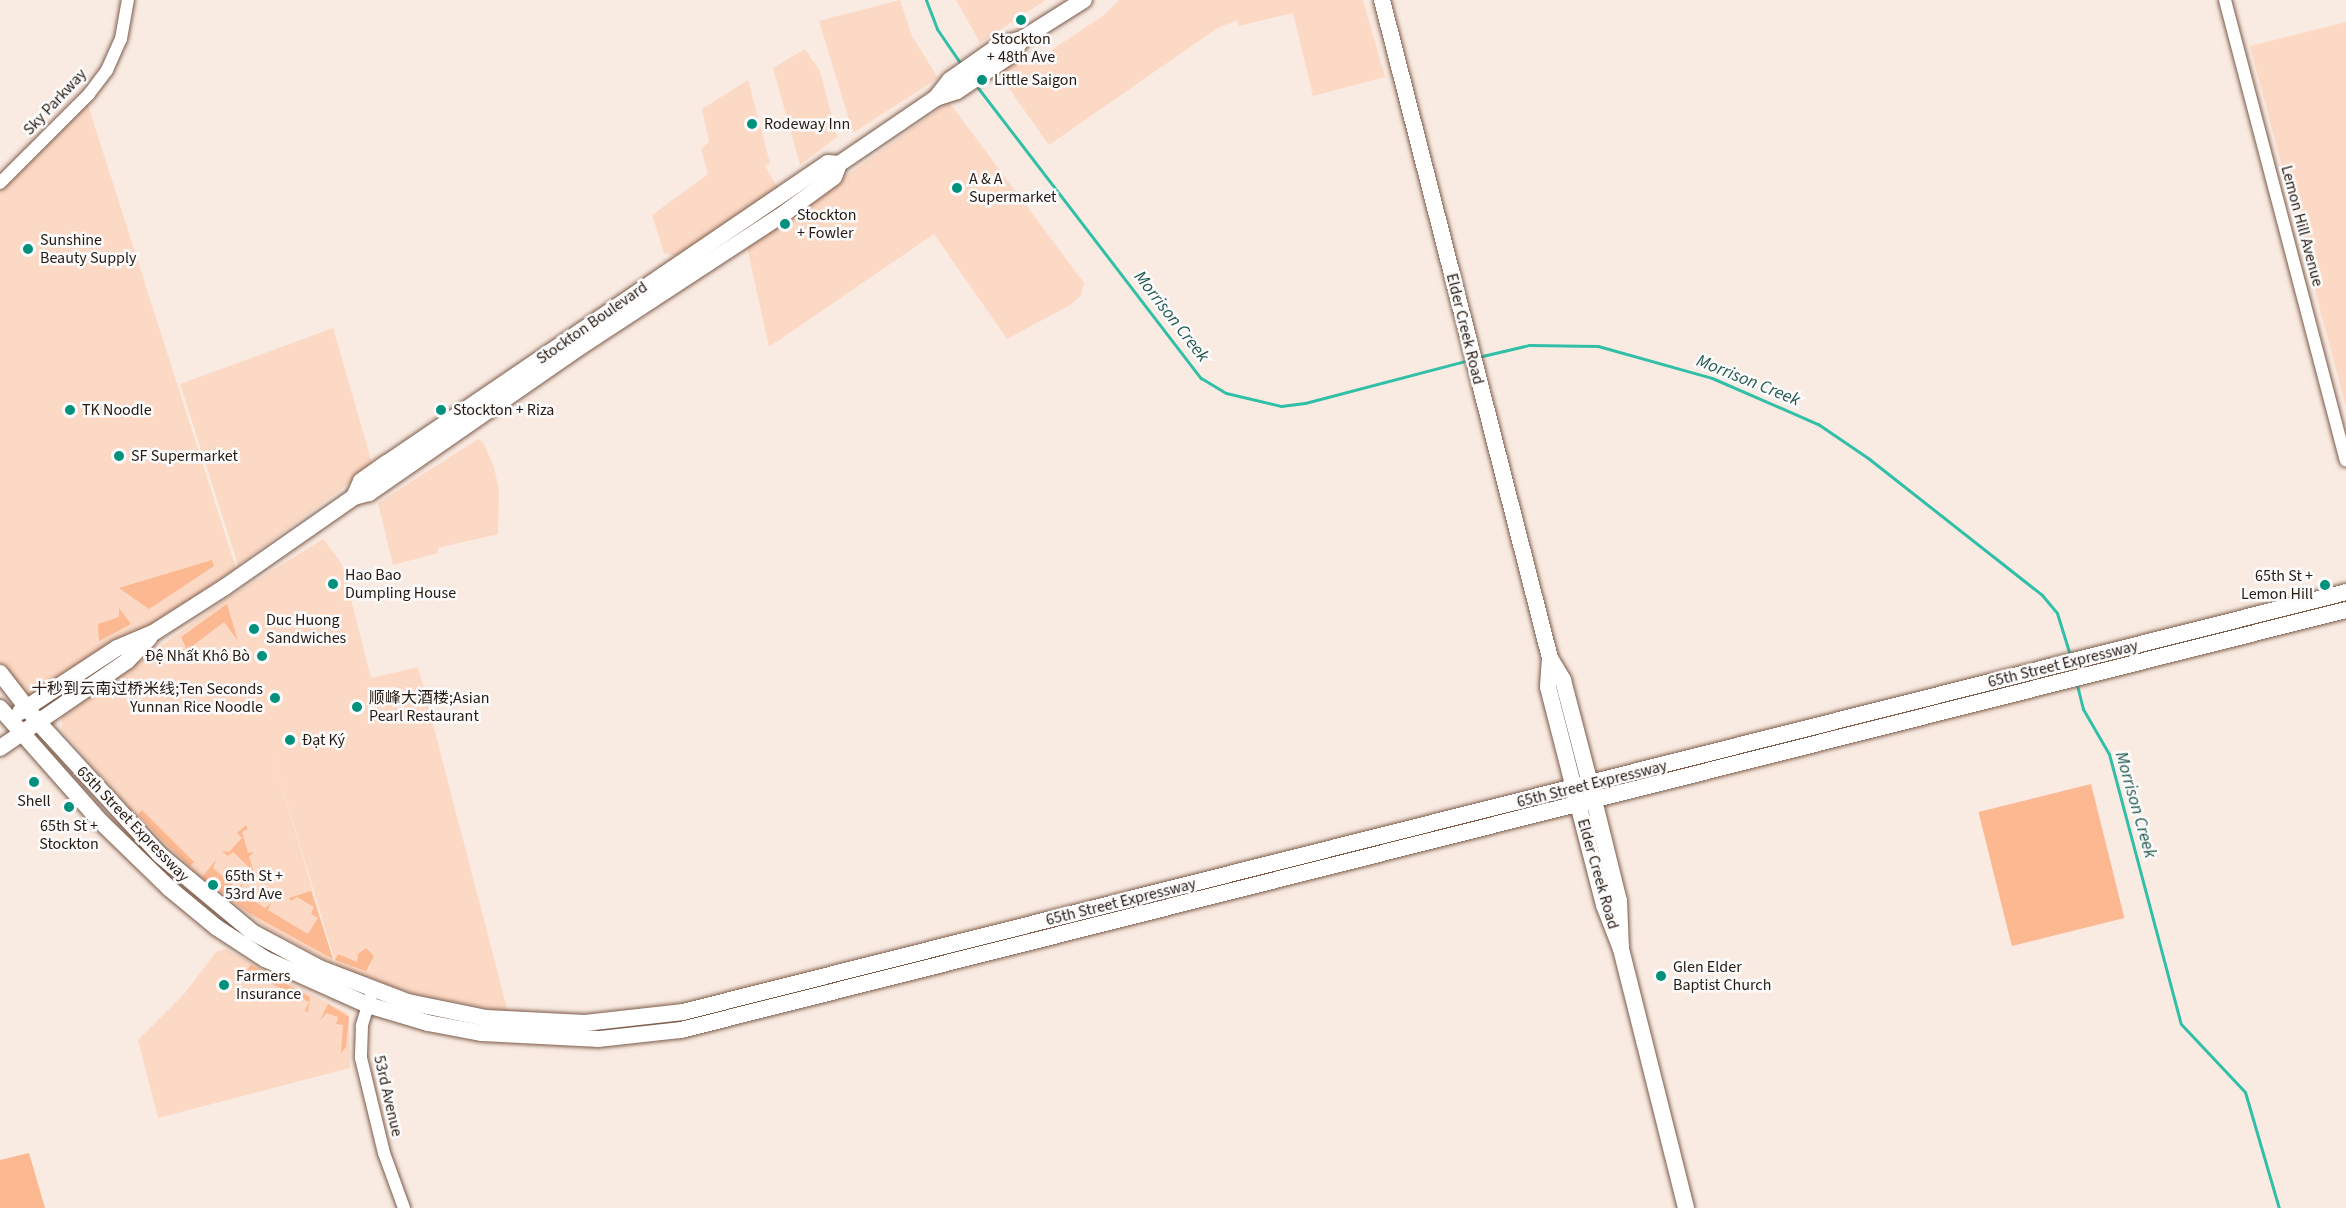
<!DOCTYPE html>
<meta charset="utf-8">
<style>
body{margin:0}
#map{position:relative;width:2346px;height:1208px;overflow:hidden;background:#faebe2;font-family:"Source Sans 3","Noto Sans SC",sans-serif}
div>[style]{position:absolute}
.built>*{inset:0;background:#fcd9c5}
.green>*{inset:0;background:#fcb890;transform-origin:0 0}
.stream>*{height:3px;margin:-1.5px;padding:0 1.5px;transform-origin:1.5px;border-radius:1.5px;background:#31bfa8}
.roads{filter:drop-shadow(0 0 2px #7b5b49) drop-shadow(0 0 2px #7b5b49)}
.minor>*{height:12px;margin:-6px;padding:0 6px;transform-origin:6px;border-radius:6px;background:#fff}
.major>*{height:16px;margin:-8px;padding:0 8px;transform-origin:8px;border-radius:8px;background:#fff}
.dots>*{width:16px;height:16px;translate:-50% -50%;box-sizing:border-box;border:3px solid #fbfbfb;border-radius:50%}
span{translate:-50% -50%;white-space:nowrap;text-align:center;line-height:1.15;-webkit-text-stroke:5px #fbfbfb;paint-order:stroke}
.poi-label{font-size:16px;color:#271a12}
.left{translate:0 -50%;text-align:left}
.right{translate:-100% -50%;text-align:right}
.street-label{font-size:16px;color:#271a12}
.water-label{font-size:18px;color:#245b51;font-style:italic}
</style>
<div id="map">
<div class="built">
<div style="clip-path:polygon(900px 0,912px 36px,938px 78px,853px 133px,819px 21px)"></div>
<div style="clip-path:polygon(956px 0,1046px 0,980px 43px)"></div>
<div style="clip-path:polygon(1119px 0,1363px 0,1385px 77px,1313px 96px,1293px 13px,1239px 26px,1237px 20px,1216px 29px,1049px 145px,998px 73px,1015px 61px,1038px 59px,1104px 15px)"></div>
<div style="clip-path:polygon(2346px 22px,2346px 407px,2250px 46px)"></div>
<div style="clip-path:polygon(805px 49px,820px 71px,837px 137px,800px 165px,773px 68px)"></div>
<div style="clip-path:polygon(748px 80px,770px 163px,765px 166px,778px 188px,678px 256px,664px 253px,652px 215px,708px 174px,701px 149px,709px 142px,702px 109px)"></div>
<div style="clip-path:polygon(87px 102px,236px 568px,30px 711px,0 669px,0 190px)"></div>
<div style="clip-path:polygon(949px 102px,1084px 283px,1081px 295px,1072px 304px,1007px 339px,934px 234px,769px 347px,747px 247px)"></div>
<div style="clip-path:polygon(333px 328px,373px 466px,238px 565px,180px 384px)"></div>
<div style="clip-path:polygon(478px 439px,483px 442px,494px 467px,499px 489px,498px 534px,438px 548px,438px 553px,393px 565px,378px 503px)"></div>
<div style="clip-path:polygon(323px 539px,342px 564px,371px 678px,418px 667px,508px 1012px,410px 993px,336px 965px,271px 748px,334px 964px,267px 928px,199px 878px,151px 834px,62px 730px,62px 717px,226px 599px)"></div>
<div style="clip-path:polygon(225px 949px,349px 1014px,350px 1068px,158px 1118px,138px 1040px,184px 994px,216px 952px)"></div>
</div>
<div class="green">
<div style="clip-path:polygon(212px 560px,214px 566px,149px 609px,119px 588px)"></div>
<div style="clip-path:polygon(227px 604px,238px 641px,224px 622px,187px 650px,181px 637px)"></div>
<div style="clip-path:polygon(119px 608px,131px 624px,99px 641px,98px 624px,119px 617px)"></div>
<div style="left:2091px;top:784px;width:138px;height:116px;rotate:76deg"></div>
<div style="clip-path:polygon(142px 810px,194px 862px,190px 866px,162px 840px,138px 814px)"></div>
<div style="clip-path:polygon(246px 825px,248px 829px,242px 832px,248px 853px,254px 852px,249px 857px,256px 878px,262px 877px,261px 883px,246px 872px,250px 868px,233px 852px,228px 856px,222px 851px,229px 852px,242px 838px,237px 833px)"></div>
<div style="clip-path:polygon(216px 860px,213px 868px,237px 889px,243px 883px,240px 891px,265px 908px,271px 903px,268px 910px,308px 934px,318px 918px,311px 914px,314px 907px,297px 897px,291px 901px,289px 898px,311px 891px,333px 959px,249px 913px,202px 877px)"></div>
<div style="clip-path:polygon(366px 948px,374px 956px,366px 971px,335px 960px,338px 954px,357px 962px,358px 954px)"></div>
<div style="clip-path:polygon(251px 965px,310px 997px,308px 1012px,305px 1011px,309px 1002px,258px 977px,248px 980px,242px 976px)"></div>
<div style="clip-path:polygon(328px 1004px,349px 1017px,346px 1047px,341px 1053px,343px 1025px,336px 1024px,338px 1017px,327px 1013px,320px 1020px)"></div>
<div style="clip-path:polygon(29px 1153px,45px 1208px,0 1208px,0 1160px)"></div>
</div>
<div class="stream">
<div style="left:926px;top:0;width:31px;rotate:69deg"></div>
<div style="left:937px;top:29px;width:42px;rotate:55.6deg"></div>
<div style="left:975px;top:84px;width:371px;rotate:52.5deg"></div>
<div style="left:1201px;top:378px;width:29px;rotate:31deg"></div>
<div style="left:1226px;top:393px;width:57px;rotate:13.3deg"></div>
<div style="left:1281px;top:406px;width:24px;rotate:-7deg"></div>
<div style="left:1305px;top:403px;width:170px;rotate:-14.7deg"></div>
<div style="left:1478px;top:357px;width:52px;rotate:-13.2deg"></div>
<div style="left:1529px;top:345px;width:69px;rotate:0.8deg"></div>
<div style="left:1598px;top:346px;width:118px;rotate:15.7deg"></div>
<div style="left:1712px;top:378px;width:116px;rotate:23.5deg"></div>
<div style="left:1818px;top:424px;width:60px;rotate:34.2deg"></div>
<div style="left:1868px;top:458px;width:221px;rotate:38.2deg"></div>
<div style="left:2042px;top:595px;width:23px;rotate:50deg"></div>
<div style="left:2057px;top:613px;width:44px;rotate:72.8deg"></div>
<div style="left:2077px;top:685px;width:25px;rotate:76deg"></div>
<div style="left:2083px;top:709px;width:52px;rotate:60deg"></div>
<div style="left:2109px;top:754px;width:279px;rotate:75.1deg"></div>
<div style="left:2181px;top:1024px;width:93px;rotate:46.7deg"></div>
<div style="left:2245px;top:1092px;width:121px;rotate:73.7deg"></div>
</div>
<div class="roads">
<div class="minor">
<div style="left:2225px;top:0;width:476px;rotate:75.3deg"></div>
<div style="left:0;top:183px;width:126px;rotate:-45deg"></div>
<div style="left:89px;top:94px;width:30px;rotate:-53deg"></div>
<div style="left:107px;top:70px;width:34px;rotate:-66deg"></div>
<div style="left:121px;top:39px;width:40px;rotate:-80deg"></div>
<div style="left:373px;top:989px;width:39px;rotate:107deg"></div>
<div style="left:362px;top:1026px;width:32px;rotate:92deg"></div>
<div style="left:361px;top:1058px;width:98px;rotate:76.4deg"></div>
<div style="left:384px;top:1153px;width:59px;rotate:70deg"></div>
</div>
<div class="major">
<div style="left:1382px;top:0;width:679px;rotate:75.68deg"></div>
<div style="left:1550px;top:658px;width:26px;rotate:59deg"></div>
<div style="left:1563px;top:680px;width:107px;rotate:75.4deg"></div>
<div style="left:1590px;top:784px;width:121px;rotate:76.1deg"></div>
<div style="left:1619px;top:901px;width:48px;rotate:87.6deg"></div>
<div style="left:936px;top:98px;width:23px;rotate:-52deg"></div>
<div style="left:950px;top:80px;width:61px;rotate:-35deg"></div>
<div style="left:1000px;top:45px;width:23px;rotate:-15deg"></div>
<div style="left:1022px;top:39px;width:73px;rotate:-32.2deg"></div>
<div style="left:354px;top:497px;width:17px;rotate:-66deg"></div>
<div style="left:361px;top:481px;width:32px;rotate:-35deg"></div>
<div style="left:387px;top:463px;width:533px;rotate:-34.23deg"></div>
<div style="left:828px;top:163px;width:11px;rotate:5deg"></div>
<div style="left:1550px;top:658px;width:29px;rotate:94deg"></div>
<div style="left:1548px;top:687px;width:225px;rotate:75.6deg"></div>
<div style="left:1604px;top:905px;width:47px;rotate:68.9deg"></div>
<div style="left:1621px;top:949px;width:267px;rotate:75.9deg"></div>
<div style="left:0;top:673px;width:62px;rotate:52.2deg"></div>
<div style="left:38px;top:722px;width:180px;rotate:47.5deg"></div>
<div style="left:160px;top:855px;width:120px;rotate:39.9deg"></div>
<div style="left:252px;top:932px;width:76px;rotate:28.2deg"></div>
<div style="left:319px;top:968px;width:95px;rotate:20.9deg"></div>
<div style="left:408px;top:1002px;width:80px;rotate:11.6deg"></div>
<div style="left:486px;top:1018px;width:99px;rotate:2.9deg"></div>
<div style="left:585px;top:1023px;width:99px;rotate:-6.4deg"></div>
<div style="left:683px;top:1012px;width:1715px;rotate:-14.17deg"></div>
<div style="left:0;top:708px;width:149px;rotate:48.5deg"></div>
<div style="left:99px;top:820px;width:98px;rotate:44.2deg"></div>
<div style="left:169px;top:888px;width:61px;rotate:39.7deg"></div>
<div style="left:216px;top:927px;width:59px;rotate:33.1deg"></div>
<div style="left:265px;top:959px;width:113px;rotate:24.1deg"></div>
<div style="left:368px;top:1005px;width:63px;rotate:16.7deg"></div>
<div style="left:428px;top:1023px;width:55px;rotate:10.5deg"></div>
<div style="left:482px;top:1033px;width:117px;rotate:2.9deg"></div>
<div style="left:599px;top:1039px;width:82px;rotate:-6.3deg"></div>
<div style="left:681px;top:1030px;width:1717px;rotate:-14.16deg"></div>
<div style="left:20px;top:712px;width:116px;rotate:-33.4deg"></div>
<div style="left:117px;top:648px;width:39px;rotate:-23deg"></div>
<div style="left:153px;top:633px;width:85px;rotate:-32.6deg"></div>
<div style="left:225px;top:587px;width:157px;rotate:-34.9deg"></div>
<div style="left:354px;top:497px;width:16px;rotate:-15deg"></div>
<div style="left:369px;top:493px;width:257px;rotate:-34.7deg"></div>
<div style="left:580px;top:347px;width:246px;rotate:-33.2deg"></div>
<div style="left:786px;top:212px;width:59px;rotate:-36.1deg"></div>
<div style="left:834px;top:177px;width:14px;rotate:-69deg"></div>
<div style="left:839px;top:164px;width:117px;rotate:-34.2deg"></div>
<div style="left:936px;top:98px;width:22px;rotate:-18deg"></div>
<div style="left:957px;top:91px;width:65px;rotate:-33.7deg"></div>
<div style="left:1011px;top:55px;width:19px;rotate:-55deg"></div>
<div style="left:0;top:748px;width:154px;rotate:-34.4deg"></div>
<div style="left:127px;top:661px;width:32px;rotate:-46deg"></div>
</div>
</div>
<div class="dots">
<div style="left:1021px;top:20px;background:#00917d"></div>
<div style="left:982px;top:80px;background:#00917d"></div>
<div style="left:752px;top:124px;background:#00917d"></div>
<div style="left:957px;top:188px;background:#00917d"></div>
<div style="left:785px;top:224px;background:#00917d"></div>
<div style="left:28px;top:249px;background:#00917d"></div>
<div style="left:70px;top:410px;background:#00917d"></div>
<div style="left:441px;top:410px;background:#00917d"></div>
<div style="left:119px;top:456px;background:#00917d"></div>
<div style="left:333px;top:584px;background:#00917d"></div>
<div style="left:2325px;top:585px;background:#00917d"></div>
<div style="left:254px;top:629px;background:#00917d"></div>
<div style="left:262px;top:656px;background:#00917d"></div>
<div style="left:275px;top:698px;background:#00917d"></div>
<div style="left:357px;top:707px;background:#00917d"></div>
<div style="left:290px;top:740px;background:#00917d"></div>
<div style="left:34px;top:782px;background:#00917d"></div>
<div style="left:69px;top:807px;background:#00917d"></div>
<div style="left:213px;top:885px;background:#00917d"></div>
<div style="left:1661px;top:976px;background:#00917d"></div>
<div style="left:224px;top:985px;background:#00917d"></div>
</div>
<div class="poi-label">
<span style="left:1021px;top:48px">Stockton<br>+ 48th Ave</span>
<span class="left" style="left:994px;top:80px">Little Saigon</span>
<span class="left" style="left:764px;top:124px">Rodeway Inn</span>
<span class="left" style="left:969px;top:188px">A &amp; A<br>Supermarket</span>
<span class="left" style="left:797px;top:224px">Stockton<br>+ Fowler</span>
<span class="left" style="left:40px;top:249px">Sunshine<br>Beauty Supply</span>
<span class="left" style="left:82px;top:410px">TK Noodle</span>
<span class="left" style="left:453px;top:410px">Stockton + Riza</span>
<span class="left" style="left:131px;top:456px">SF Supermarket</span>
<span class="left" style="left:345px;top:584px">Hao Bao<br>Dumpling House</span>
<span class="right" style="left:2313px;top:585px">65th St +<br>Lemon Hill</span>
<span class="left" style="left:266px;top:629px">Duc Huong<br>Sandwiches</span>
<span class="right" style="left:250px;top:656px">Đệ Nhất Khô Bò</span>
<span class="right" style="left:263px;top:698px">十秒到云南过桥米线;Ten Seconds<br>Yunnan Rice Noodle</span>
<span class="left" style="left:369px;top:707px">顺峰大酒楼;Asian<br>Pearl Restaurant</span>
<span class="left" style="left:302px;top:740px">Đạt Ký</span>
<span style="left:34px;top:801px">Shell</span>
<span style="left:69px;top:835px">65th St +<br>Stockton</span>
<span class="left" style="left:225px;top:885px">65th St +<br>53rd Ave</span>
<span class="left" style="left:1673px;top:976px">Glen Elder<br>Baptist Church</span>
<span class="left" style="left:236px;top:985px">Farmers<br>Insurance</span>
</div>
<div class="street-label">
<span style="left:55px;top:102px;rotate:-47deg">Sky Parkway</span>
<span style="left:2302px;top:226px;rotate:75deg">Lemon Hill Avenue</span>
<span style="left:592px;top:323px;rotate:-35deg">Stockton Boulevard</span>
<span style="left:1465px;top:329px;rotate:76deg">Elder Creek Road</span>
<span style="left:2063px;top:664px;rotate:-14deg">65th Street Expressway</span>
<span style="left:1592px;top:784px;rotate:-14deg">65th Street Expressway</span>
<span style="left:133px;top:824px;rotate:46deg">65th Street Expressway</span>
<span style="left:1598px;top:874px;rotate:74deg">Elder Creek Road</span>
<span style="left:1121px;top:902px;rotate:-14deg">65th Street Expressway</span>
<span style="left:388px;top:1096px;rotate:77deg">53rd Avenue</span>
</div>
<div class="water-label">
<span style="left:1171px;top:317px;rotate:52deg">Morrison Creek</span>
<span style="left:1748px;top:381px;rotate:22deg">Morrison Creek</span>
<span style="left:2135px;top:805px;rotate:74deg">Morrison Creek</span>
</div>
</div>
